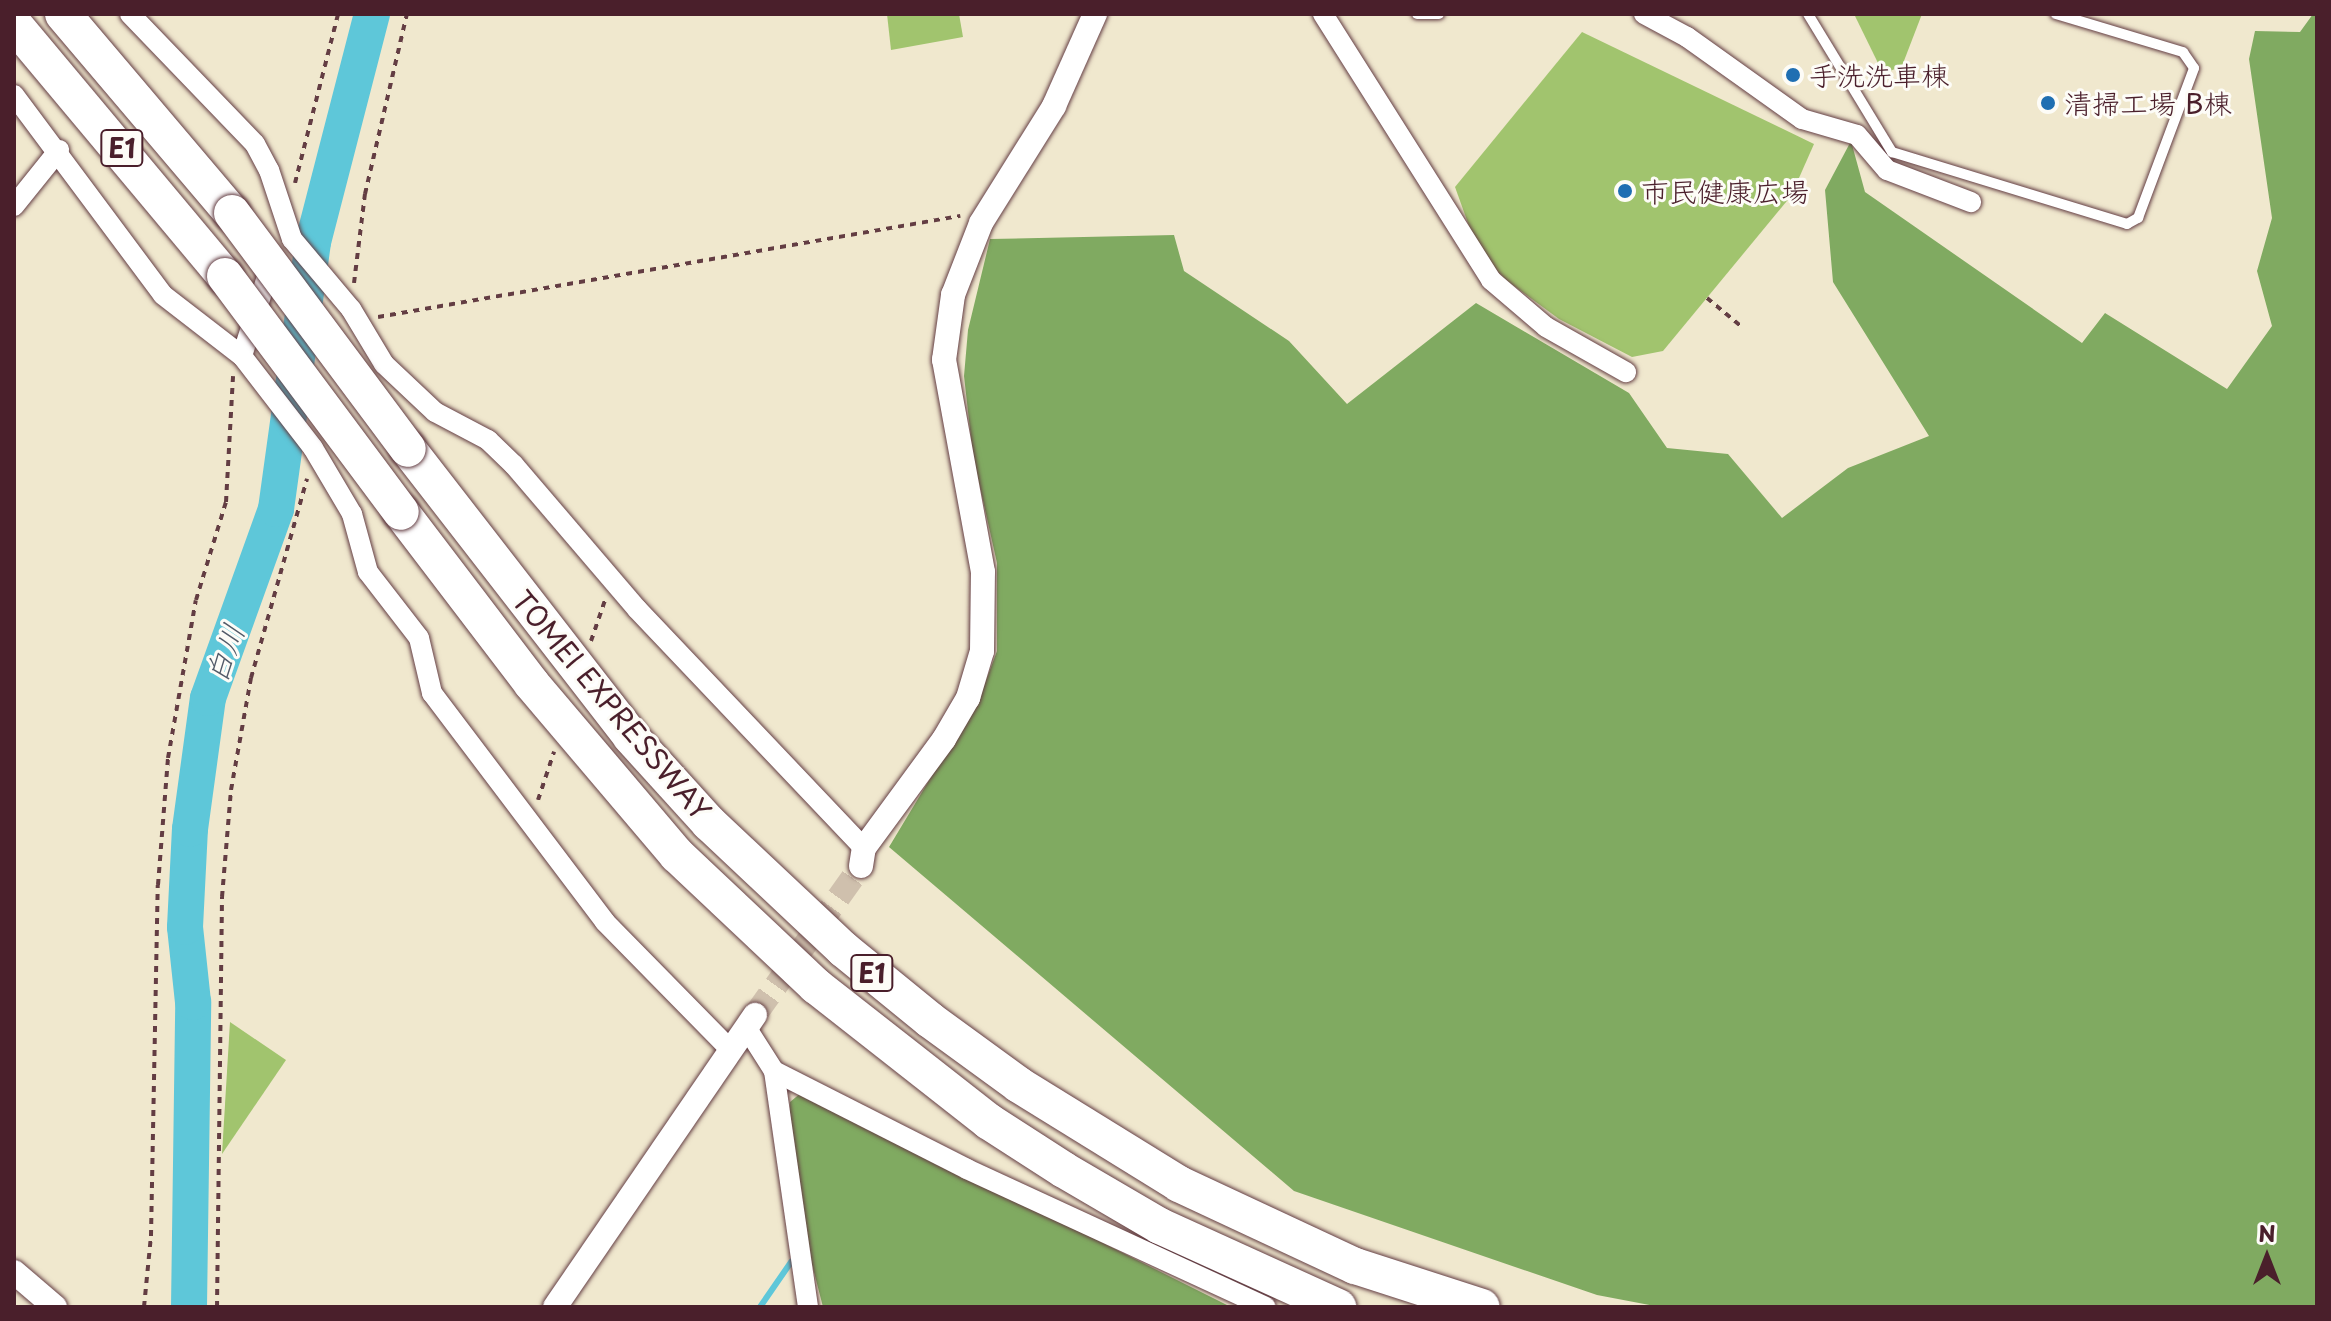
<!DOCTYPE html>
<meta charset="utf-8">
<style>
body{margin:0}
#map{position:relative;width:2331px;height:1321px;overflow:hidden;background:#f0e8ce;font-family:"Playpen Sans","Klee One",sans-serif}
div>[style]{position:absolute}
.green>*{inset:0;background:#a1c46e}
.forest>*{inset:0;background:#80aa61}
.stream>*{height:6px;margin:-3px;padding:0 3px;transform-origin:3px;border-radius:3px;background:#5ec7d9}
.river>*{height:36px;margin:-18px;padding:0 18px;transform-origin:18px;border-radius:18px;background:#5ec7d9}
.tertiary-tunnel>*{height:24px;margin-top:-12px;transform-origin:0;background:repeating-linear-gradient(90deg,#cfc0ad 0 24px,transparent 0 36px)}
.path>*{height:4px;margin-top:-2px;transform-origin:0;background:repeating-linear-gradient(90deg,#633d43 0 6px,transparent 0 12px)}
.roads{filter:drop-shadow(0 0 2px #633d43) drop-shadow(0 0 2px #633d43)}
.service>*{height:10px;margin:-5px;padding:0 5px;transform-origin:5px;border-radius:5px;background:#fff}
.minor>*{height:20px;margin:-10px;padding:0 10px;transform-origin:10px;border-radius:10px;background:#fff}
.tertiary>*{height:24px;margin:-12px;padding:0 12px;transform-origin:12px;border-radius:12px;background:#fff}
.motorway>*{height:36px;margin:-18px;padding:0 18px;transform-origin:18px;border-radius:18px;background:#fff}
.bridges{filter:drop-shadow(0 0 2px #633d43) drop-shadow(0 0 2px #633d43)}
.motorway-bridge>*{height:36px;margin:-18px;padding:0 18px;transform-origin:18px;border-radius:18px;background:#fff}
.dots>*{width:22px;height:22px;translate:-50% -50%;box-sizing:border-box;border:4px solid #fdfcf7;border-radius:50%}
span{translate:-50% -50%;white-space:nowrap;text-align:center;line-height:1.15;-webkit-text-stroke:6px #fdfcf7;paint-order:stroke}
.shield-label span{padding:2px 6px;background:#fdfcf7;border:2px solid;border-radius:6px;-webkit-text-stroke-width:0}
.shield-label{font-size:26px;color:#4a1f2b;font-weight:700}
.poi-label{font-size:28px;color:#4a1f2b}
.left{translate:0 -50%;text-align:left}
.street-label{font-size:28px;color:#4a1f2b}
.water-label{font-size:30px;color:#515a68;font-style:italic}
.frame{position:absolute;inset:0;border:16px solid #4a1f2b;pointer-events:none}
.north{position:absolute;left:2227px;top:1217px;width:80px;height:80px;-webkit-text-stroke:6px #fdfcf7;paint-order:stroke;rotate:0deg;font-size:22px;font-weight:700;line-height:32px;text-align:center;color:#4a1f2b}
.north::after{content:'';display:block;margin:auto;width:28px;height:36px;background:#4a1f2b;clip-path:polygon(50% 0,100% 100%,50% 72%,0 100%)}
</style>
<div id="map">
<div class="green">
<div style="clip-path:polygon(887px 14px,959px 14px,963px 37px,891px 50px)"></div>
<div style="clip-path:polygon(1854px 14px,1922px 14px,1902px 66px,1890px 71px,1878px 63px)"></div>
<div style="clip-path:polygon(1582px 32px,1814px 144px,1791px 196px,1663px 351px,1632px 357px,1559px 319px,1506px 280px,1478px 251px,1455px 187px)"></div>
<div style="clip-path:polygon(230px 1022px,286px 1060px,222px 1154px)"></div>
</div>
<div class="forest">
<div style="clip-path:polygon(2313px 14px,2317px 14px,2317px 1307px,1660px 1307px,1597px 1295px,1294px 1191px,889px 847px,981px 694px,997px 651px,997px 563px,973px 456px,964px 376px,968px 330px,990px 239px,1174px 235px,1184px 271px,1289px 341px,1347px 404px,1476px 303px,1629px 393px,1667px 448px,1728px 454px,1782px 518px,1848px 468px,1929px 436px,1833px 282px,1825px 190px,1851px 141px,1865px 192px,2082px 343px,2105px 313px,2227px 389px,2272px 326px,2257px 271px,2272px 218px,2249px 59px,2255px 31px,2300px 32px)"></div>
<div style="clip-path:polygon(802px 1092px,987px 1185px,1231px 1307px,823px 1307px,799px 1214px,790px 1132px,790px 1102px)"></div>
</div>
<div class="stream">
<div style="left:760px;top:1307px;width:55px;rotate:-55.4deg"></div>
</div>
<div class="river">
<div style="left:189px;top:1307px;width:305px;rotate:-89.2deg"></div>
<div style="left:193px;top:1002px;width:75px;rotate:-96.1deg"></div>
<div style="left:185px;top:927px;width:98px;rotate:-87.1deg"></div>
<div style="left:190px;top:829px;width:132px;rotate:-82.2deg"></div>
<div style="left:208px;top:698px;width:201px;rotate:-70.2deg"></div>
<div style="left:276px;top:509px;width:270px;rotate:-82.1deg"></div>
<div style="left:313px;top:242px;width:236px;rotate:-75.5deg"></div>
</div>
<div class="tertiary-tunnel">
<div style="left:755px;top:1015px;width:183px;rotate:-54.6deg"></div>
</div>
<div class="path">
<div style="left:295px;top:183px;width:174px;rotate:-75.7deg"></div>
<div style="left:354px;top:283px;width:90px;rotate:-83deg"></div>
<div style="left:365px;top:194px;width:185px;rotate:-76.9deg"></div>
<div style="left:1707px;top:298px;width:45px;rotate:39.6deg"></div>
<div style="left:378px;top:317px;width:591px;rotate:-9.85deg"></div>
<div style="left:591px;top:641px;width:43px;rotate:-71.1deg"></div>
<div style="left:538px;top:800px;width:51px;rotate:-71.6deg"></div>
<div style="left:144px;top:1307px;width:71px;rotate:-84.4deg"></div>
<div style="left:151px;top:1236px;width:351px;rotate:-88.9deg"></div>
<div style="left:158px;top:885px;width:127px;rotate:-85.5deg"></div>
<div style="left:168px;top:758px;width:160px;rotate:-80deg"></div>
<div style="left:196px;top:600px;width:102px;rotate:-73deg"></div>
<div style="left:226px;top:502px;width:126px;rotate:-86.8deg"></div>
<div style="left:217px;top:1307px;width:410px;rotate:-89.3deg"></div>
<div style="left:222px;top:897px;width:107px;rotate:-85.2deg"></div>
<div style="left:231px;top:790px;width:114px;rotate:-79.9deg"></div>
<div style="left:251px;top:678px;width:207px;rotate:-74.3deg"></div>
</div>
<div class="roads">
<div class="service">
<div style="left:1417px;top:14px;width:22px"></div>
<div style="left:1808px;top:14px;width:162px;rotate:58.7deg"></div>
<div style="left:1892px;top:152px;width:246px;rotate:17deg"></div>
<div style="left:2127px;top:224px;width:13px;rotate:-29deg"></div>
<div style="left:2138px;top:218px;width:160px;rotate:-69.5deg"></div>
<div style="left:2194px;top:68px;width:19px;rotate:-125deg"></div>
<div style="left:2183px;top:52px;width:133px;rotate:-163.3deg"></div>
</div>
<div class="minor">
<div style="left:130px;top:14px;width:180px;rotate:46.1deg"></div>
<div style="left:255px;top:144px;width:30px;rotate:62deg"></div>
<div style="left:269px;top:170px;width:73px;rotate:71.6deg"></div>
<div style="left:292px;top:239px;width:92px;rotate:49.9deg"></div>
<div style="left:351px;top:309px;width:64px;rotate:59deg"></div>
<div style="left:384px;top:364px;width:70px;rotate:43.3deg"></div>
<div style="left:435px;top:412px;width:60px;rotate:27.8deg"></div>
<div style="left:488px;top:440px;width:36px;rotate:44deg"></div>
<div style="left:514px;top:465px;width:189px;rotate:49.5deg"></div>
<div style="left:637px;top:609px;width:330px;rotate:46.5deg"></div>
<div style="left:1323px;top:14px;width:315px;rotate:57.7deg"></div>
<div style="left:1491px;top:280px;width:72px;rotate:40.5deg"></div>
<div style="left:1546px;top:327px;width:92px;rotate:29.4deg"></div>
<div style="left:1644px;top:14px;width:49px;rotate:28.1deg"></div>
<div style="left:1687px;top:37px;width:141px;rotate:35.5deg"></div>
<div style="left:1802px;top:119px;width:57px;rotate:16.2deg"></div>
<div style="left:1857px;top:135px;width:46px;rotate:49.4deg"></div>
<div style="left:1887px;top:170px;width:90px;rotate:20.9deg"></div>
<div style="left:14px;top:95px;width:249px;rotate:53.3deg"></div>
<div style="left:163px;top:295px;width:100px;rotate:37.7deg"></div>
<div style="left:242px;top:356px;width:116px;rotate:52.3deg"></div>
<div style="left:313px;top:448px;width:77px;rotate:59.4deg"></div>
<div style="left:352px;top:514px;width:60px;rotate:74.6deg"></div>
<div style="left:368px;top:572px;width:83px;rotate:52.3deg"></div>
<div style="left:419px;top:638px;width:57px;rotate:76.7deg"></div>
<div style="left:432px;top:693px;width:287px;rotate:52.9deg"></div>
<div style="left:605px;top:922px;width:180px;rotate:45.5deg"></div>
<div style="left:14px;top:206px;width:72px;rotate:-51.2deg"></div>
<div style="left:242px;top:356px;width:100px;rotate:-72.5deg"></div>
<div style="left:746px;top:1027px;width:52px;rotate:57.5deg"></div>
<div style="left:774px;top:1071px;width:238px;rotate:81.8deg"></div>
<div style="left:774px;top:1071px;width:216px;rotate:26.9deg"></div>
<div style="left:967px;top:1169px;width:329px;rotate:24.8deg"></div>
</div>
<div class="tertiary">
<div style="left:861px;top:866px;width:18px;rotate:-81deg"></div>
<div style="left:864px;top:848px;width:135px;rotate:-53.7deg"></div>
<div style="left:944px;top:739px;width:48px;rotate:-59.7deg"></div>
<div style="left:968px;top:698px;width:49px;rotate:-73.4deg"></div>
<div style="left:982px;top:651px;width:79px;rotate:-89.3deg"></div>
<div style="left:983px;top:572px;width:216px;rotate:-100.4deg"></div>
<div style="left:944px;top:360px;width:66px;rotate:-82.1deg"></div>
<div style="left:953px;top:295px;width:77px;rotate:-68.7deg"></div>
<div style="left:981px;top:223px;width:138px;rotate:-58deg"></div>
<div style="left:1054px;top:106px;width:101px;rotate:-66deg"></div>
<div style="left:14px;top:1272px;width:54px;rotate:40.5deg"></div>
<div style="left:555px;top:1307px;width:354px;rotate:-55.6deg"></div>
</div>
<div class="motorway">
<div style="left:63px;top:14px;width:261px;rotate:49.7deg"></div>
<div style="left:14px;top:24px;width:329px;rotate:50.1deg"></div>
<div style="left:408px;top:449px;width:364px;rotate:52.2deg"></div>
<div style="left:631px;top:737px;width:116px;rotate:47.8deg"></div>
<div style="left:709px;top:823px;width:184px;rotate:43.2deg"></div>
<div style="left:843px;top:949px;width:112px;rotate:39.2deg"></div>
<div style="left:930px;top:1020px;width:110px;rotate:36.1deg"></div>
<div style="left:1019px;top:1085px;width:188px;rotate:31.7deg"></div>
<div style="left:1179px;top:1184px;width:194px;rotate:25deg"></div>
<div style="left:1355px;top:1266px;width:133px;rotate:17.9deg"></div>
<div style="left:401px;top:512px;width:216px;rotate:52.7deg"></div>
<div style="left:532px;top:684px;width:224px;rotate:49.7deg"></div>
<div style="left:677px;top:855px;width:191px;rotate:43.3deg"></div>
<div style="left:816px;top:986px;width:219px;rotate:38.1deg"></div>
<div style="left:988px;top:1121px;width:90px;rotate:32.8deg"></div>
<div style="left:1064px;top:1170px;width:111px;rotate:30.3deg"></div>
<div style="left:1160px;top:1226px;width:196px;rotate:24.5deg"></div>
</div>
</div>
<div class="bridges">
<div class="motorway-bridge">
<div style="left:232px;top:213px;width:294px;rotate:53.3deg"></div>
<div style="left:225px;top:276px;width:294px;rotate:53.3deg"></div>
</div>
</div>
<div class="dots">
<div style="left:1793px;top:75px;background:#1f6fb2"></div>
<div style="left:2048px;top:103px;background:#1f6fb2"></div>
<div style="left:1625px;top:191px;background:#1f6fb2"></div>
</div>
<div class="shield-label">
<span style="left:122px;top:148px">E1</span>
<span style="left:872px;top:973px">E1</span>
</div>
<div class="poi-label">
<span class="left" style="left:1809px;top:75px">手洗洗車棟</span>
<span class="left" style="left:2064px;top:103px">清掃工場 B棟</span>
<span class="left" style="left:1641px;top:191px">市民健康広場</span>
</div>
<div class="street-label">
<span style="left:612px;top:705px;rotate:50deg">TOMEI EXPRESSWAY</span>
</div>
<div class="water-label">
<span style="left:224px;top:653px;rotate:-70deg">白川</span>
</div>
<div class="frame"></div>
<div class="north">N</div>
</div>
